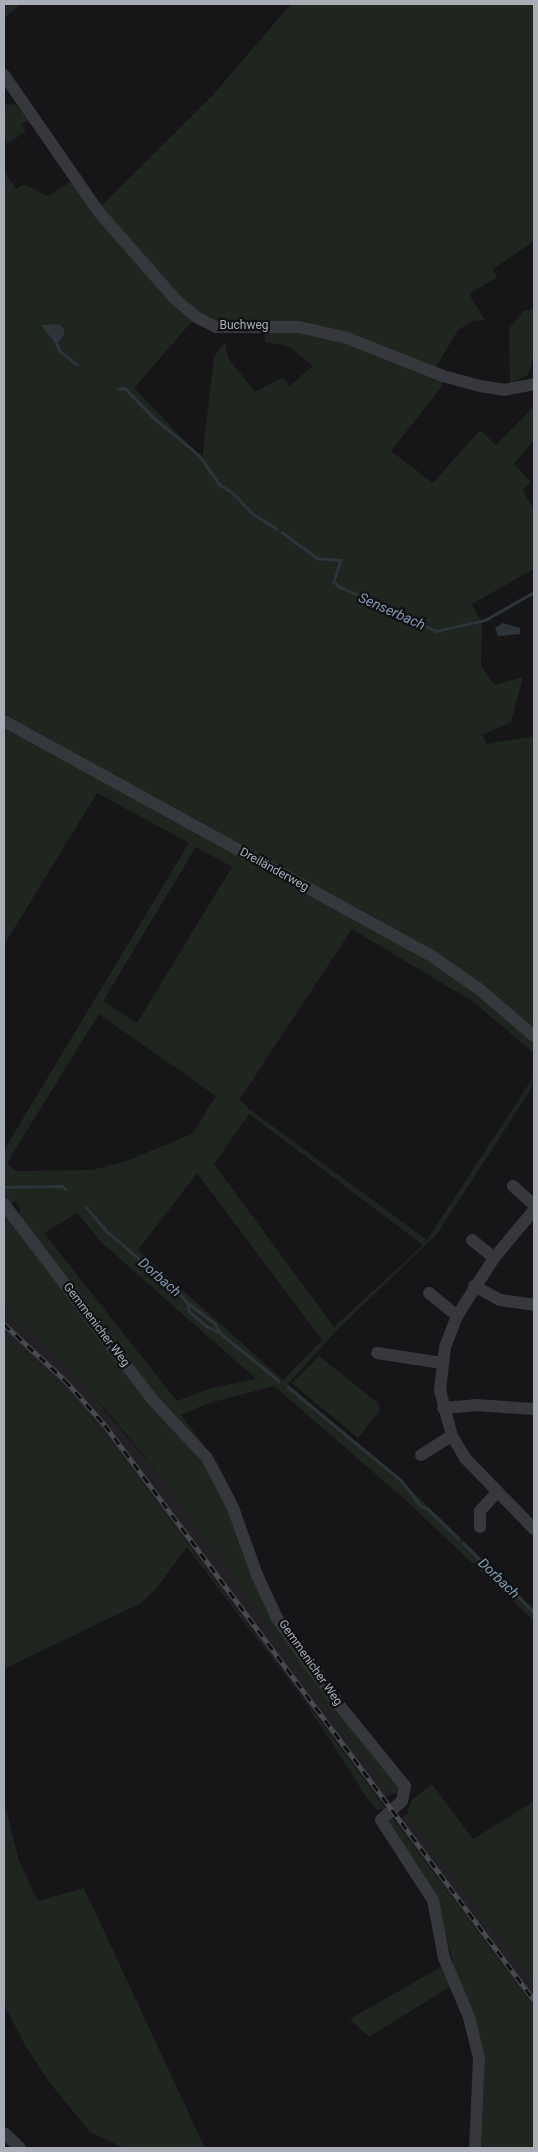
<!DOCTYPE html>
<meta charset="utf-8">
<style>
body{margin:0}
#map{position:relative;width:538px;height:2152px;overflow:hidden;background:#161618;font-family:Roboto,sans-serif}
div>[style]{position:absolute}
.built>*{inset:0;background:#222225}
.green>*{inset:0;background:#1e261f}
.water>*{inset:0;background:#2c353c}
.stream>*{height:2.5px;margin:-1.25px;padding:0 1.25px;transform-origin:1.25px;border-radius:1.25px;background:#2c353c}
.minor>*{height:12px;margin:-6px;padding:0 6px;transform-origin:6px;border-radius:6px;background:#37383d}
.rail>*{height:4.5px;margin-top:-2.25px;transform-origin:0;background:repeating-linear-gradient(90deg,#111113 0 8px,#4a4c52 0 16px);box-sizing:border-box;border-block:1px solid #4a4c52}
span{translate:-50% -50%;white-space:nowrap;text-align:center;line-height:1.15;-webkit-text-stroke:4.5px #111113;paint-order:stroke}
.street-label{font-size:12px;color:#a8adb8}
.water-label{font-size:14px;color:#7f9bb3;font-style:italic}
.frame{position:absolute;inset:0;border:5px solid #a8adb8;pointer-events:none}
</style>
<div id="map">
<div class="built">
<div style="clip-path:polygon(4px 1308px,50px 1349px,82px 1383px,166px 1483px,391px 1794px,381px 1801px,126px 1461px,78px 1404px,4px 1334px)"></div>
<div style="clip-path:polygon(407px 1814px,534px 1982px,534px 2007px,396px 1822px)"></div>
</div>
<div class="green">
<div style="clip-path:polygon(4px 4px,20px 4px,4px 19px)"></div>
<div style="clip-path:polygon(291px 4px,534px 4px,534px 241px,493px 269px,497px 277px,469px 294px,485px 320px,473px 321px,458px 330px,436px 367px,442px 375px,443px 385px,391px 451px,433px 483px,480px 430px,496px 445px,534px 406px,534px 440px,514px 464px,531px 482px,523px 490px,534px 511px,534px 569px,472px 604px,482px 623px,481px 666px,494px 685px,523px 677px,511px 722px,482px 735px,487px 744px,534px 736px,534px 1032px,479px 987px,4px 717px,4px 171px,16px 189px,24px 184px,48px 196px,72px 181px,194px 319px,134px 388px,202px 459px,214px 357px,225px 342px,228px 358px,255px 392px,283px 377px,289px 386px,313px 366px,290px 347px,265px 342px,264px 328px,234px 326px,197px 316px,100px 207px,212px 96px)"></div>
<div style="clip-path:polygon(9px 104px,16px 105px,29px 120px,21px 124px,26px 131px,7px 144px,4px 138px,4px 105px)"></div>
<div style="clip-path:polygon(534px 309px,534px 353px,528px 375px,510px 384px,509px 329px,523px 311px)"></div>
<div style="clip-path:polygon(evenodd,4px 726px,435px 964px,534px 1038px,534px 1053px,472px 1001px,352px 929px,240px 1099px,248px 1108px,427px 1240px,534px 1076px,530px 1091px,437px 1234px,339px 1328px,288px 1384px,409px 1488px,534px 1609px,534px 1621px,401px 1496px,274px 1386px,206px 1404px,181px 1415px,214px 1458px,229px 1485px,241px 1510px,258px 1572px,283px 1621px,410px 1788px,399px 1793px,391px 1794px,166px 1483px,113px 1418px,50px 1349px,4px 1308px,4px 1214px,19px 1214px,20px 1209px,16px 1201px,10px 1204px,4px 1196px,4px 1150px,189px 843px,97px 793px,4px 945px,4px 726px,196px 847px,232px 867px,137px 1023px,103px 1001px,196px 847px,4px 726px,99px 1014px,216px 1096px,192px 1134px,126px 1161px,92px 1170px,15px 1171px,8px 1164px,13px 1153px,99px 1014px,4px 726px,249px 1114px,423px 1245px,334px 1327px,214px 1164px,249px 1114px,4px 726px,197px 1173px,322px 1340px,283px 1380px,138px 1250px,197px 1173px,4px 726px,77px 1213px,101px 1242px,256px 1379px,211px 1388px,177px 1401px,44px 1233px,77px 1213px)"></div>
<div style="clip-path:polygon(4px 1334px,78px 1404px,126px 1461px,386px 1809px,378px 1810px,369px 1801px,306px 1703px,187px 1547px,156px 1589px,141px 1603px,4px 1669px)"></div>
<div style="clip-path:polygon(319px 1356px,378px 1403px,380px 1410px,358px 1438px,292px 1383px)"></div>
<div style="clip-path:polygon(432px 1784px,473px 1839px,534px 1801px,534px 1982px,407px 1814px,411px 1801px)"></div>
<div style="clip-path:polygon(4px 1800px,19px 1861px,38px 1901px,84px 1888px,205px 2148px,124px 2148px,90px 2132px,49px 2082px,25px 2045px,4px 2004px)"></div>
<div style="clip-path:polygon(391px 1816px,534px 2007px,534px 2148px,481px 2148px,484px 2086px,438px 1904px,388px 1824px)"></div>
<div style="clip-path:polygon(443px 1966px,451px 1986px,369px 2037px,350px 2019px)"></div>
</div>
<div class="water">
<div style="clip-path:polygon(59px 324px,64px 329px,64px 335px,56px 344px,41px 325px)"></div>
<div style="clip-path:polygon(503px 623px,520px 628px,520px 634px,498px 636px,495px 628px)"></div>
</div>
<div class="stream">
<div style="left:56px;top:341px;width:11px;rotate:68deg"></div>
<div style="left:60px;top:351px;width:22px;rotate:39deg"></div>
<div style="left:118px;top:389px;width:7px;rotate:-8deg"></div>
<div style="left:125px;top:388px;width:43px;rotate:45.9deg"></div>
<div style="left:155px;top:419px;width:57px;rotate:39.3deg"></div>
<div style="left:199px;top:455px;width:35px;rotate:55deg"></div>
<div style="left:219px;top:484px;width:15px;rotate:32deg"></div>
<div style="left:232px;top:492px;width:30px;rotate:46deg"></div>
<div style="left:253px;top:514px;width:28px;rotate:32deg"></div>
<div style="left:282px;top:532px;width:44px;rotate:36.6deg"></div>
<div style="left:317px;top:558px;width:24px;rotate:5deg"></div>
<div style="left:341px;top:560px;width:23px;rotate:108deg"></div>
<div style="left:334px;top:582px;width:8px;rotate:40deg"></div>
<div style="left:340px;top:587px;width:106px;rotate:24.6deg"></div>
<div style="left:436px;top:631px;width:50px;rotate:-12.7deg"></div>
<div style="left:485px;top:620px;width:56px;rotate:-29.7deg"></div>
<div style="left:4px;top:1187px;width:58px;rotate:-1deg"></div>
<div style="left:62px;top:1186px;width:5px;rotate:37deg"></div>
<div style="left:86px;top:1207px;width:35px;rotate:49deg"></div>
<div style="left:109px;top:1233px;width:94px;rotate:40.7deg"></div>
<div style="left:180px;top:1294px;width:12px;rotate:48deg"></div>
<div style="left:188px;top:1303px;width:8px;rotate:83deg"></div>
<div style="left:189px;top:1311px;width:23px;rotate:41deg"></div>
<div style="left:206px;top:1326px;width:14px;rotate:25deg"></div>
<div style="left:219px;top:1332px;width:77px;rotate:39.2deg"></div>
<div style="left:188px;top:1303px;width:34px;rotate:37deg"></div>
<div style="left:215px;top:1323px;width:9px;rotate:63deg"></div>
<div style="left:288px;top:1387px;width:146px;rotate:39.5deg"></div>
<div style="left:401px;top:1480px;width:33px;rotate:52deg"></div>
<div style="left:421px;top:1506px;width:8px;rotate:23deg"></div>
<div style="left:428px;top:1509px;width:42px;rotate:44deg"></div>
<div style="left:463px;top:1543px;width:99px;rotate:44.2deg"></div>
</div>
<div class="minor">
<div style="left:4px;top:75px;width:165px;rotate:55.3deg"></div>
<div style="left:98px;top:211px;width:118px;rotate:48.8deg"></div>
<div style="left:176px;top:300px;width:26px;rotate:40deg"></div>
<div style="left:196px;top:317px;width:22px;rotate:27deg"></div>
<div style="left:216px;top:327px;width:83px"></div>
<div style="left:299px;top:327px;width:49px;rotate:12.9deg"></div>
<div style="left:347px;top:338px;width:103px;rotate:21.6deg"></div>
<div style="left:443px;top:376px;width:38px;rotate:15deg"></div>
<div style="left:480px;top:386px;width:24px;rotate:9deg"></div>
<div style="left:504px;top:390px;width:31px;rotate:-11deg"></div>
<div style="left:4px;top:721px;width:490px;rotate:28.8deg"></div>
<div style="left:433px;top:957px;width:56px;rotate:34.8deg"></div>
<div style="left:479px;top:989px;width:72px;rotate:40.5deg"></div>
<div style="left:513px;top:1186px;width:28px;rotate:42deg"></div>
<div style="left:4px;top:1204px;width:243px;rotate:52.8deg"></div>
<div style="left:151px;top:1398px;width:82px;rotate:47deg"></div>
<div style="left:207px;top:1458px;width:56px;rotate:62.5deg"></div>
<div style="left:233px;top:1508px;width:71px;rotate:70.3deg"></div>
<div style="left:257px;top:1575px;width:47px;rotate:65.1deg"></div>
<div style="left:277px;top:1618px;width:108px;rotate:54.4deg"></div>
<div style="left:340px;top:1706px;width:103px;rotate:50.9deg"></div>
<div style="left:405px;top:1786px;width:15px;rotate:101deg"></div>
<div style="left:402px;top:1801px;width:28px;rotate:138deg"></div>
<div style="left:381px;top:1820px;width:95px;rotate:57deg"></div>
<div style="left:433px;top:1900px;width:59px;rotate:79.3deg"></div>
<div style="left:444px;top:1958px;width:64px;rotate:67deg"></div>
<div style="left:469px;top:2017px;width:42px;rotate:76.3deg"></div>
<div style="left:479px;top:2058px;width:90px;rotate:92.5deg"></div>
<div style="left:534px;top:1210px;width:62px;rotate:129.8deg"></div>
<div style="left:494px;top:1258px;width:69px;rotate:122.5deg"></div>
<div style="left:457px;top:1316px;width:34px;rotate:111deg"></div>
<div style="left:445px;top:1348px;width:42px;rotate:96.8deg"></div>
<div style="left:440px;top:1390px;width:48px;rotate:75.4deg"></div>
<div style="left:452px;top:1436px;width:26px;rotate:59deg"></div>
<div style="left:465px;top:1458px;width:99px;rotate:45.8deg"></div>
<div style="left:472px;top:1240px;width:28px;rotate:39deg"></div>
<div style="left:474px;top:1286px;width:30px;rotate:28deg"></div>
<div style="left:500px;top:1300px;width:34px;rotate:8deg"></div>
<div style="left:429px;top:1293px;width:36px;rotate:39deg"></div>
<div style="left:377px;top:1353px;width:66px;rotate:8.7deg"></div>
<div style="left:443px;top:1408px;width:32px;rotate:-5deg"></div>
<div style="left:475px;top:1405px;width:59px;rotate:3.9deg"></div>
<div style="left:421px;top:1455px;width:36px;rotate:-32deg"></div>
<div style="left:480px;top:1527px;width:16px;rotate:-90deg"></div>
<div style="left:480px;top:1511px;width:25px;rotate:-48deg"></div>
<div style="left:4px;top:2133px;width:22px;rotate:43deg"></div>
</div>
<div class="rail">
<div style="left:4px;top:1324px;width:83px;rotate:42.6deg"></div>
<div style="left:65px;top:1380px;width:60px;rotate:48.4deg"></div>
<div style="left:105px;top:1425px;width:717px;rotate:53.27deg"></div>
</div>
<div class="street-label">
<span style="left:244px;top:326px">Buchweg</span>
<span style="left:274px;top:870px;rotate:29deg">Dreiländerweg</span>
<span style="left:96px;top:1325px;rotate:53deg">Gemmenicher Weg</span>
<span style="left:310px;top:1663px;rotate:55deg">Gemmenicher Weg</span>
</div>
<div class="water-label">
<span style="left:392px;top:611px;rotate:24deg">Senserbach</span>
<span style="left:160px;top:1277px;rotate:41deg">Dorbach</span>
<span style="left:499px;top:1578px;rotate:44deg">Dorbach</span>
</div>
<div class="frame"></div>
</div>
